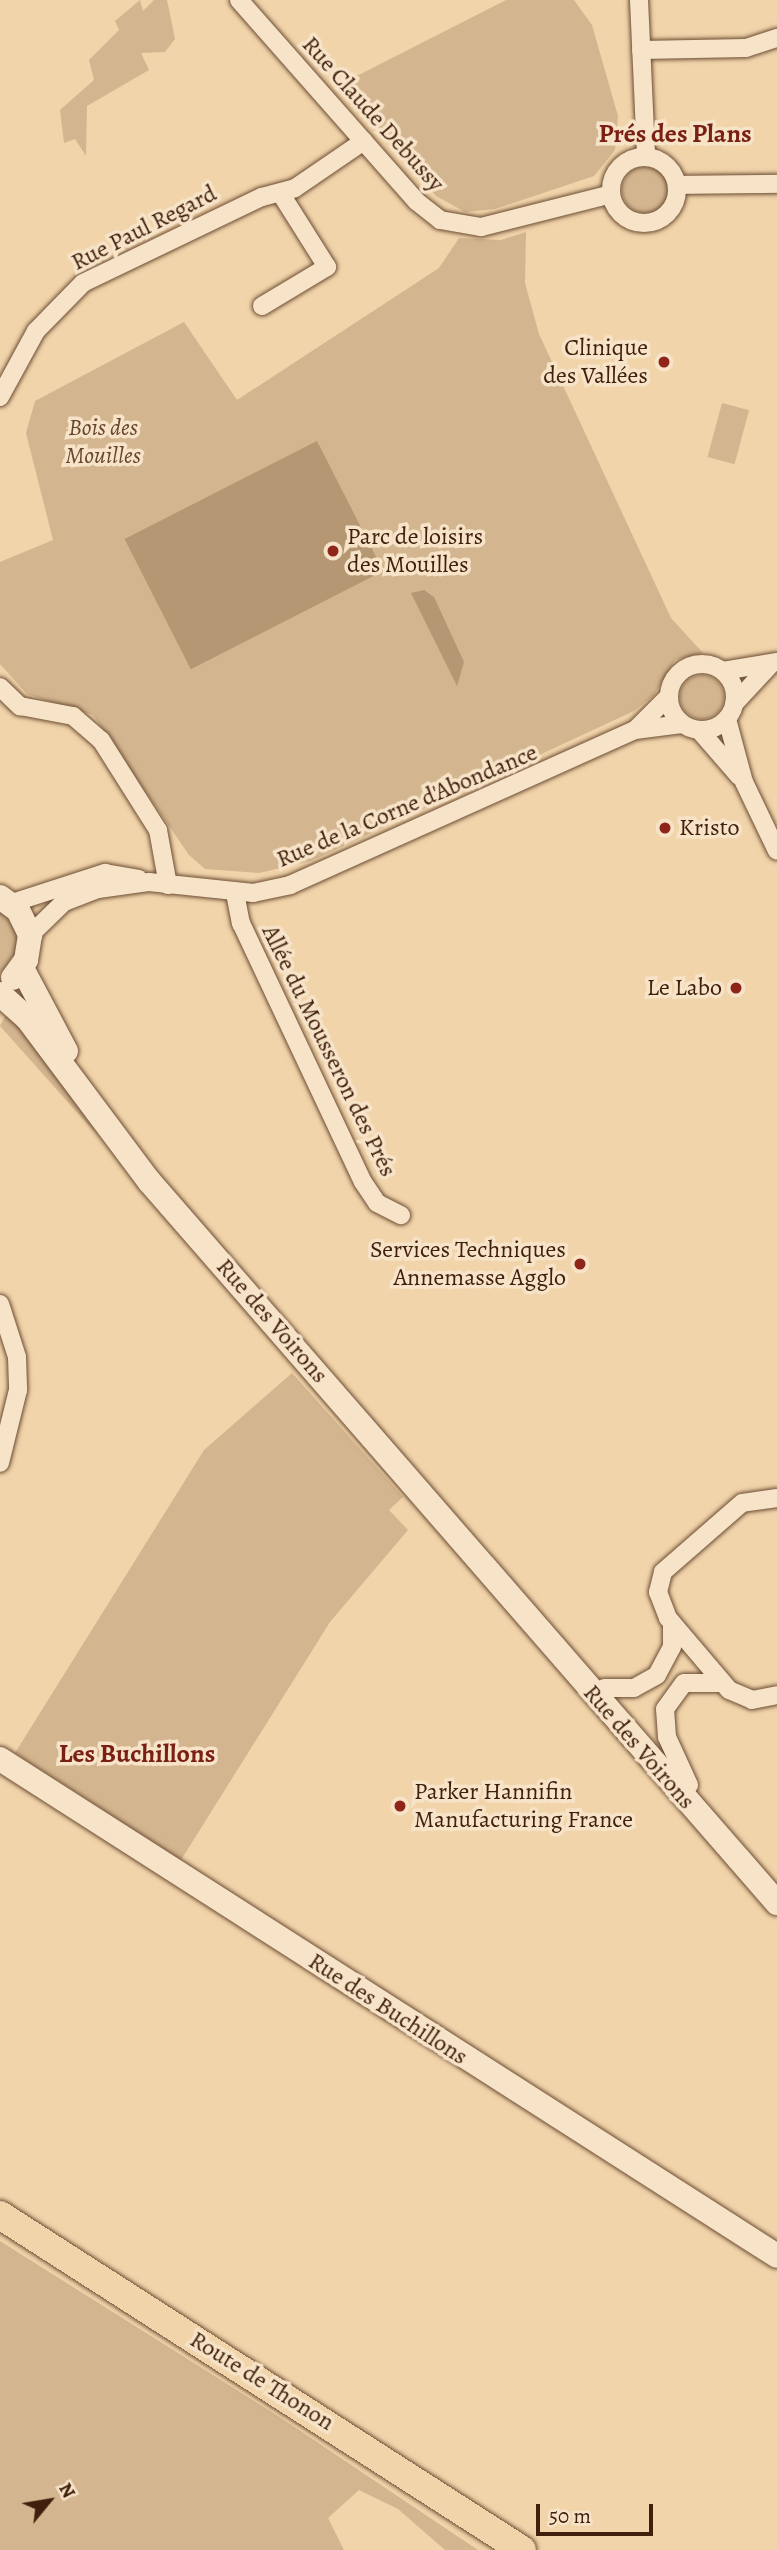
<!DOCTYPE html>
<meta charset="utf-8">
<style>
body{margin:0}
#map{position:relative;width:777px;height:2550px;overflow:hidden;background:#f1d4aa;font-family:Alegreya,serif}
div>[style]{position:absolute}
.green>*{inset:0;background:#d3b58f;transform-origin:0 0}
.round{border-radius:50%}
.water>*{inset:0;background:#b59774;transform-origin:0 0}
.roads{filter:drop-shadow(0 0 2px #6c4d34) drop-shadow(0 0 2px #6c4d34)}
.street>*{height:18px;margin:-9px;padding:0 9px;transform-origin:9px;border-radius:9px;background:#f6e3c8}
.street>.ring{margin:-9px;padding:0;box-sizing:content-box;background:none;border:18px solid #f6e3c8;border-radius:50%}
.secondary>*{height:24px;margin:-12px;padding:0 12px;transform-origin:12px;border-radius:12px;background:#f6e3c8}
.primary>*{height:28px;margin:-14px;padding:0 14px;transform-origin:14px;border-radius:14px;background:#f1d4aa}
.dots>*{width:19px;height:19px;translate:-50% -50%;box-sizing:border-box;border:4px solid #f6e3c8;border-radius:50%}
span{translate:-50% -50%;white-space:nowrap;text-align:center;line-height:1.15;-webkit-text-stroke:7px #f6e3c8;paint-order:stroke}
.street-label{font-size:24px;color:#40200c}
.poi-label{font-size:24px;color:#40200c}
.right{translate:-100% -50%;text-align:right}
.left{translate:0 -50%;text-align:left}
.park-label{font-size:24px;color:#65452d;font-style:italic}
.neighbourhood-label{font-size:26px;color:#7a1f14;font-weight:700}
.north{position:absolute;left:14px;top:2466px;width:70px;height:70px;-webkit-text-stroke:5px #f6e3c8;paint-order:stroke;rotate:60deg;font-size:19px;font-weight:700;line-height:28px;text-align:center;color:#40200c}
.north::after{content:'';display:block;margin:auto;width:24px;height:32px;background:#40200c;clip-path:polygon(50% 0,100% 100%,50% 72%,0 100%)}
.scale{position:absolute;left:536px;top:2504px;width:117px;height:32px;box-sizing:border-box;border:4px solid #40200c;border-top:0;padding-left:9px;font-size:21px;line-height:24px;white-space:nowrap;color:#40200c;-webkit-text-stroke:5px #f6e3c8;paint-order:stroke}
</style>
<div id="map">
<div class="green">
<div style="clip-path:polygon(140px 0,143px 11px,154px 0,167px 0,175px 39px,165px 52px,141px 53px,149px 70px,87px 106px,86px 156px,75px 139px,64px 143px,60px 110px,94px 80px,89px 60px,119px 30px,115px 21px)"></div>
<div style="clip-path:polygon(506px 0,574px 0,592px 25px,618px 116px,615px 150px,594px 176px,495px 209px,465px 212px,436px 196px,341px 84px)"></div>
<div class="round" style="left:622px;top:167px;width:46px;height:46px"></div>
<div style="clip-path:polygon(526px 232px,525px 283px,539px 334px,671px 618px,703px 653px,675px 660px,654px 695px,634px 711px,311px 861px,259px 873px,205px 869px,189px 855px,93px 715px,27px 694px,0 664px,0 562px,53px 540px,26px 433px,35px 401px,184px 322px,237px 400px,439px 268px,459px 238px,501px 240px)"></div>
<div style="left:722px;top:403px;width:28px;height:56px;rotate:15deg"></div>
<div class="round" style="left:680px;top:675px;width:44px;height:44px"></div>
<div style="clip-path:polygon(0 910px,18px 933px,17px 951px,0 973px)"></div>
<div style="clip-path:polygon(9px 1009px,24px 1025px,98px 1136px,0 1026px)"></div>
<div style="clip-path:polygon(292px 1373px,403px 1497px,389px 1510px,408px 1530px,330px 1622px,181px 1860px,15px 1753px,204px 1450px)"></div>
<div style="clip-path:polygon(0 2241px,281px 2418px,478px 2550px,445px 2550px,398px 2509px,359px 2490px,328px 2518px,344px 2550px,0 2550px)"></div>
</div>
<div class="water">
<div style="left:317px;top:441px;width:146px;height:216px;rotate:63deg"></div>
<div style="clip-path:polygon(424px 590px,434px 597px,464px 662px,457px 686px,411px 593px)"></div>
</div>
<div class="roads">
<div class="street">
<div style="left:239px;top:0;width:268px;rotate:48.6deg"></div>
<div style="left:416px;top:201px;width:31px;rotate:38deg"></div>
<div style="left:440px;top:220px;width:42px;rotate:9.7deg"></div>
<div style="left:481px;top:227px;width:134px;rotate:-14.2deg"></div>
<div style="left:639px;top:0;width:156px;rotate:87.4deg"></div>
<div style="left:641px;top:50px;width:105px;rotate:-1.1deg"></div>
<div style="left:746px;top:48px;width:33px;rotate:-18deg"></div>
<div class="ring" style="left:611px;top:157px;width:48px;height:48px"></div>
<div style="left:677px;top:185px;width:100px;rotate:-0.6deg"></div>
<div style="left:262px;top:306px;width:76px;rotate:-31deg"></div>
<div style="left:327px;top:267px;width:86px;rotate:-122.2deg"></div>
<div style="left:0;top:397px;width:75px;rotate:-61.4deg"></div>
<div style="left:36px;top:331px;width:67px;rotate:-45.6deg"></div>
<div style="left:83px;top:283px;width:199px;rotate:-25.7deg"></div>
<div style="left:262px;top:197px;width:34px;rotate:-15deg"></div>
<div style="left:295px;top:188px;width:83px;rotate:-34.3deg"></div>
<div class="ring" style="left:669px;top:664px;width:48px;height:48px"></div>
<div style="left:723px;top:671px;width:55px;rotate:-9.5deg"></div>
<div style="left:0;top:687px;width:28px;rotate:44deg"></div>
<div style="left:20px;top:706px;width:54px;rotate:10.7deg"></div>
<div style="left:73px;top:716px;width:37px;rotate:41deg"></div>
<div style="left:101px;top:740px;width:107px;rotate:57.7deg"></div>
<div style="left:158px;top:830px;width:56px;rotate:79.7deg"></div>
<div style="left:734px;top:704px;width:54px;rotate:-47.2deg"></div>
<div style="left:727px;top:719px;width:65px;rotate:74.9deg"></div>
<div style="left:744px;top:782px;width:76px;rotate:64.4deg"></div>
<div style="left:635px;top:730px;width:48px;rotate:-45deg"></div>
<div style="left:700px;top:731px;width:60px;rotate:49.1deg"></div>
<div style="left:235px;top:893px;width:31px;rotate:79deg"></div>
<div style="left:241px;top:923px;width:286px;rotate:64.8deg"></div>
<div style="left:363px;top:1182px;width:25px;rotate:56deg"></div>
<div style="left:377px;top:1203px;width:27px;rotate:27deg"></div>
<div style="left:12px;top:903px;width:98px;rotate:-17.9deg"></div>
<div style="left:105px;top:873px;width:34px;rotate:10deg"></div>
<div style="left:30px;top:935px;width:47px;rotate:-44.1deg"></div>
<div style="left:64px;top:902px;width:36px;rotate:-21deg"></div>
<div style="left:98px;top:889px;width:51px;rotate:-7.8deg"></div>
<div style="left:149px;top:882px;width:105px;rotate:6deg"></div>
<div style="left:253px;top:893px;width:38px;rotate:-12deg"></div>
<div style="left:290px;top:885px;width:378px;rotate:-24.2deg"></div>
<div style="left:635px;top:730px;width:47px;rotate:-7.3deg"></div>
<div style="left:0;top:1304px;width:56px;rotate:72.2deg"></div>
<div style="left:17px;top:1357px;width:33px;rotate:88deg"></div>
<div style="left:18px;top:1390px;width:75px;rotate:103.9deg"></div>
<div style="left:777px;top:1498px;width:35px;rotate:172deg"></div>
<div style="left:742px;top:1503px;width:105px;rotate:138.9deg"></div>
<div style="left:663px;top:1572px;width:21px;rotate:104deg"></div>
<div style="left:658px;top:1592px;width:28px;rotate:69deg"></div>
<div style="left:668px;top:1618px;width:94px;rotate:49.7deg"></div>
<div style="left:729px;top:1690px;width:25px;rotate:23deg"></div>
<div style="left:752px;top:1700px;width:25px;rotate:-11deg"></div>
<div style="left:604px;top:1688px;width:30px"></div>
<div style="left:634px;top:1688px;width:26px;rotate:-29deg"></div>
<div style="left:657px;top:1675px;width:32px;rotate:-62deg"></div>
<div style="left:672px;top:1647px;width:24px;rotate:-90deg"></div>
<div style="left:689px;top:1785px;width:53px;rotate:-114.6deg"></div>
<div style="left:667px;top:1737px;width:28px;rotate:-94deg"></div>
<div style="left:665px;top:1709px;width:32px;rotate:-54deg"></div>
<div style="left:684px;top:1683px;width:39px"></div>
</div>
<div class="secondary">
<div style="left:0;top:897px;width:22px;rotate:36deg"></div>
<div style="left:18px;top:910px;width:28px;rotate:64deg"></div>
<div style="left:30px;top:935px;width:25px;rotate:99deg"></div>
<div style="left:26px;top:960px;width:22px;rotate:126deg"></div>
<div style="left:22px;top:968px;width:94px;rotate:62.1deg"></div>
<div style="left:0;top:994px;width:36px;rotate:42deg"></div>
<div style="left:27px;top:1018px;width:204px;rotate:53.2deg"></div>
<div style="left:149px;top:1181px;width:957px;rotate:48.98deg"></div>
<div style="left:0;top:1759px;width:922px;rotate:32.6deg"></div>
</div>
<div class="primary">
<div style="left:0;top:2215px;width:620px;rotate:32.69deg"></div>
</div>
</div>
<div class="dots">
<div style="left:664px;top:362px;background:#8f2418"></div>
<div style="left:333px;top:551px;background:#8f2418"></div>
<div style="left:665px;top:828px;background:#8f2418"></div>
<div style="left:736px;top:988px;background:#8f2418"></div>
<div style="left:580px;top:1264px;background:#8f2418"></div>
<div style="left:400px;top:1806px;background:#8f2418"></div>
</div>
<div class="street-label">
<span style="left:373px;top:114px;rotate:48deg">Rue Claude Debussy</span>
<span style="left:144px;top:228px;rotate:-27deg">Rue Paul Regard</span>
<span style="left:407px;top:806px;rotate:-23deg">Rue de la Corne d'Abondance</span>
<span style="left:329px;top:1051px;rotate:64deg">Allée du Mousseron des Prés</span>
<span style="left:272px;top:1321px;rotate:49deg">Rue des Voirons</span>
<span style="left:639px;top:1747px;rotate:49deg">Rue des Voirons</span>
<span style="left:388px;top:2009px;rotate:33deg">Rue des Buchillons</span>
<span style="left:262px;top:2381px;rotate:32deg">Route de Thonon</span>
</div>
<div class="poi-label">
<span class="right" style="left:648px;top:362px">Clinique<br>des Vallées</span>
<span class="left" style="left:347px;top:551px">Parc de loisirs<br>des Mouilles</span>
<span class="left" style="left:679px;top:828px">Kristo</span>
<span class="right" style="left:722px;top:988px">Le Labo</span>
<span class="right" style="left:566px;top:1264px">Services Techniques<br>Annemasse Agglo</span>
<span class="left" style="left:414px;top:1806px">Parker Hannifin<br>Manufacturing France</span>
</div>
<div class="park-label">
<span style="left:103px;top:442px">Bois des<br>Mouilles</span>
</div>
<div class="neighbourhood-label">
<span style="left:675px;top:134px">Prés des Plans</span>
<span style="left:137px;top:1754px">Les Buchillons</span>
</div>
<div class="north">N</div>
<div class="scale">50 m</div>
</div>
